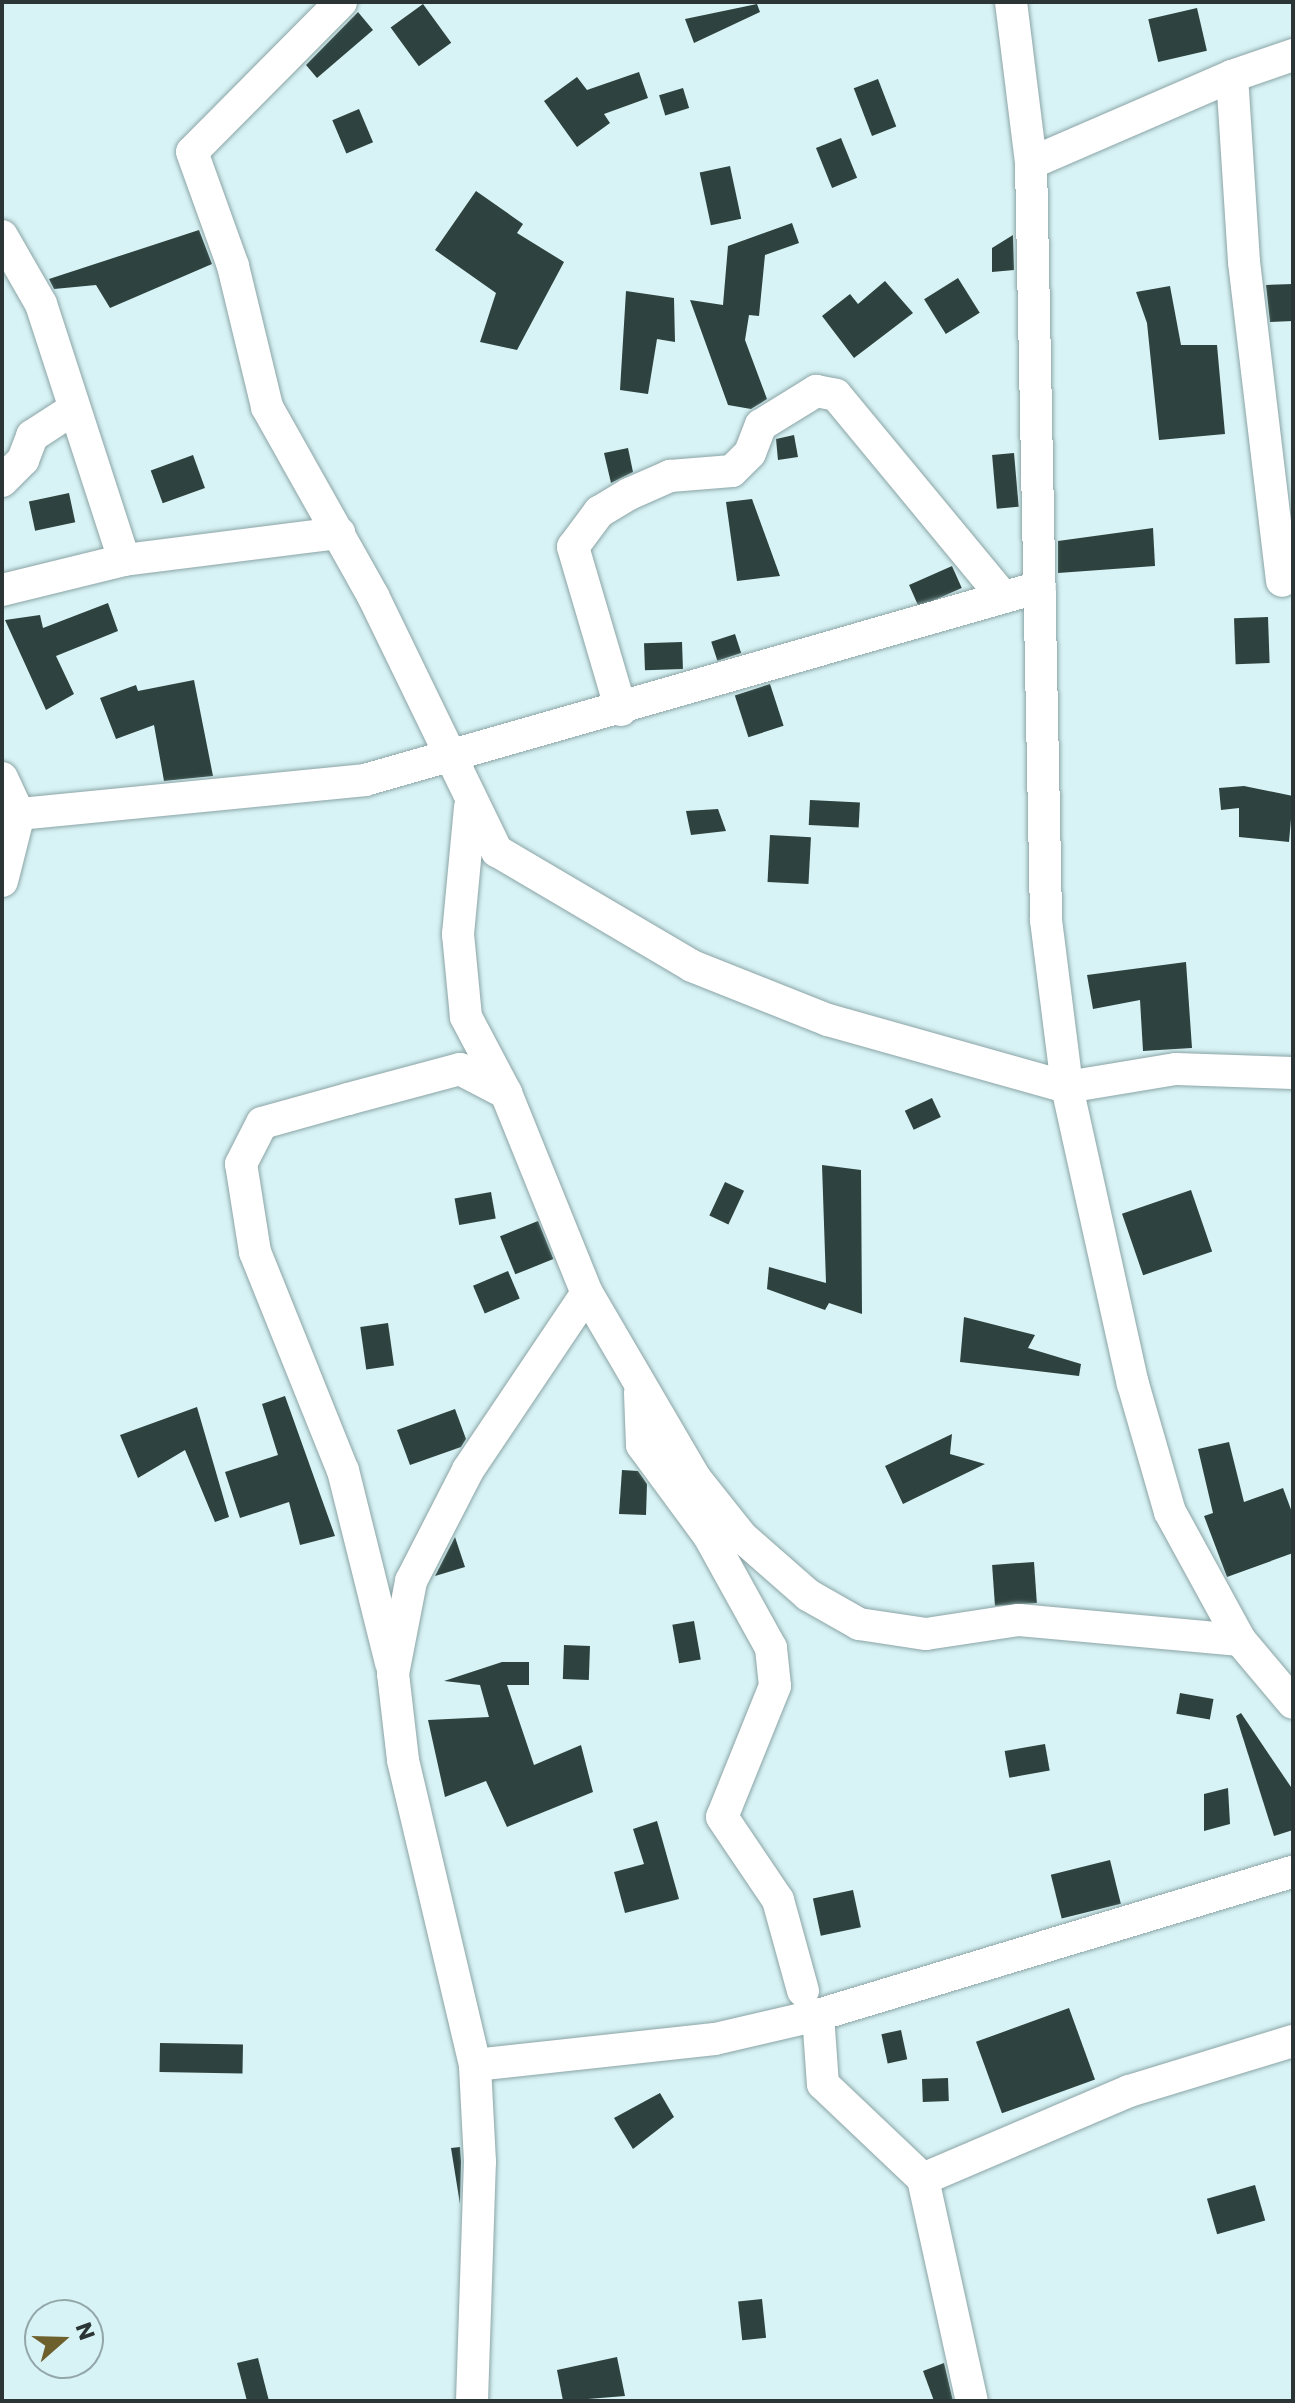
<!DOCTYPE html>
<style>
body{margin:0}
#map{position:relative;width:1295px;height:2403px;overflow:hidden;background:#d8f3f5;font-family:Poppins,sans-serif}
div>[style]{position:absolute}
.building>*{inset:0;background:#2e433f;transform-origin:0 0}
.roads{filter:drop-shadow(0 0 2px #8ba4a6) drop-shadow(0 0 2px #8ba4a6)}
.minor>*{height:32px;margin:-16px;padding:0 16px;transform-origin:16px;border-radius:16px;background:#fff}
span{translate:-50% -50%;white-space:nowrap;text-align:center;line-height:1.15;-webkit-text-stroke:8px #d8f3f5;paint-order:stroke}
.frame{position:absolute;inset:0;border:4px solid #2b3536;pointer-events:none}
.north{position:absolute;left:24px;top:2299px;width:80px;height:80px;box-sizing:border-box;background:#d8f3f5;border:2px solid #93a7a9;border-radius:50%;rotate:70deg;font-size:22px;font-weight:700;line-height:32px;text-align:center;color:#2b3536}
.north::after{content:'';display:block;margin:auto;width:28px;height:36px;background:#6e602d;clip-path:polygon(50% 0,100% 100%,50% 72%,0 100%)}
</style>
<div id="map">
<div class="building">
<div style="left:423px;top:4px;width:48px;height:40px;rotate:54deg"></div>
<div style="clip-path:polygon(757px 4px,760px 12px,694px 43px,685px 19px)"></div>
<div style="left:1197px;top:8px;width:44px;height:50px;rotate:77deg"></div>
<div style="clip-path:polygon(358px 12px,373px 30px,317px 78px,306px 65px)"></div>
<div style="clip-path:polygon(639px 72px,648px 98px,604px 114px,610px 123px,577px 147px,544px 101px,577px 77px,587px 90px)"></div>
<div style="left:878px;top:79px;width:51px;height:26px;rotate:69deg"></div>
<div style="left:683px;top:88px;width:21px;height:25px;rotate:73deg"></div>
<div style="left:359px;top:109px;width:36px;height:29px;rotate:67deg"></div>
<div style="left:841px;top:138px;width:43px;height:27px;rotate:68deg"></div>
<div style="left:730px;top:166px;width:54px;height:31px;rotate:78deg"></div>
<div style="clip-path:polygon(476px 191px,523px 224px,517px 233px,564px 262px,517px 350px,480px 342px,496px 293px,435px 250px)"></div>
<div style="clip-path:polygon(792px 223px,799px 243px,765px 255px,759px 316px,749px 315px,745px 340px,767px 399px,751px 409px,728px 405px,690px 300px,723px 305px,728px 246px)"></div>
<div style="clip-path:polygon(199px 230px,212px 264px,110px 308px,96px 285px,54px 289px,49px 279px)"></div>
<div style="clip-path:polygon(1013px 235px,1014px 270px,992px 272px,992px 248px)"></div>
<div style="left:958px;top:278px;width:41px;height:40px;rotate:58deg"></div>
<div style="clip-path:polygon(885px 281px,913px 313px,854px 358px,822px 316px,850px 294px,858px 304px)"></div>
<div style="clip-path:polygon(1293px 284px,1293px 321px,1270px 322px,1266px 285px)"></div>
<div style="clip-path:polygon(1170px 286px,1181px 345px,1217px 345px,1225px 434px,1159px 440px,1147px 323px,1136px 292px)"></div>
<div style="clip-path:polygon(626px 291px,674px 298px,675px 342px,657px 339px,648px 394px,620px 390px)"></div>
<div style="clip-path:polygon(794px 435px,798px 457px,778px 460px,776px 439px)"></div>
<div style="clip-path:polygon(628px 448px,633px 472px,611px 483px,604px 453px)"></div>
<div style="left:1014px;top:453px;width:54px;height:22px;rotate:85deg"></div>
<div style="left:193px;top:455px;width:35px;height:45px;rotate:70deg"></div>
<div style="left:69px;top:493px;width:30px;height:41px;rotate:78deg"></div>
<div style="clip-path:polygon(752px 499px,780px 576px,737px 581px,726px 502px)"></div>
<div style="clip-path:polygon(1153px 528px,1155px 566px,1058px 573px,1058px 541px)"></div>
<div style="left:952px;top:566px;width:24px;height:47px;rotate:66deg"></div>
<div style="clip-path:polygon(108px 603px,118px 631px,56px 656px,74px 694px,46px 710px,5px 620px,40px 615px,43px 628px)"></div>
<div style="left:1268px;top:617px;width:46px;height:34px;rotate:88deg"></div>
<div style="left:735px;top:634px;width:20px;height:25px;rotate:72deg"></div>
<div style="left:682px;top:642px;width:27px;height:38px;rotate:88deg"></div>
<div style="clip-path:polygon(194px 680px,213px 776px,164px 781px,154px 725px,116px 739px,100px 698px,136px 685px,138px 691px)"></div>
<div style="left:770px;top:684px;width:44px;height:37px;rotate:72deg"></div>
<div style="clip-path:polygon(1244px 786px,1293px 796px,1289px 842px,1239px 837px,1239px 808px,1221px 810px,1219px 788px)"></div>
<div style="left:810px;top:800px;width:50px;height:25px;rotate:3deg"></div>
<div style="clip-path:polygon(718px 809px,726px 831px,691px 835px,686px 811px)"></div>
<div style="left:770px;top:835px;width:41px;height:47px;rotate:3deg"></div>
<div style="clip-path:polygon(1186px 962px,1192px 1048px,1143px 1051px,1140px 1000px,1093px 1009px,1087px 975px)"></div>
<div style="left:932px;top:1098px;width:21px;height:30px;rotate:65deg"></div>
<div style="clip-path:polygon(822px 1165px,861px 1170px,862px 1314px,829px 1303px,825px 1310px,767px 1289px,769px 1267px,826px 1283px)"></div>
<div style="left:725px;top:1182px;width:21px;height:37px;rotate:25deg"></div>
<div style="left:1191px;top:1190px;width:65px;height:73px;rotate:71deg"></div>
<div style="left:491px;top:1192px;width:27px;height:37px;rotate:80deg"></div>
<div style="left:538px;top:1221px;width:41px;height:41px;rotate:68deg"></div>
<div style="left:508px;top:1271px;width:30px;height:38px;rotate:67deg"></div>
<div style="clip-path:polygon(964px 1317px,1035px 1335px,1028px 1348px,1081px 1364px,1079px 1376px,960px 1362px)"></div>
<div style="left:388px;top:1323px;width:43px;height:28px;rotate:82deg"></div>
<div style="clip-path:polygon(285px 1396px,335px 1536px,300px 1545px,289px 1502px,240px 1518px,225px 1472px,278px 1455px,262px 1404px)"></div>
<div style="clip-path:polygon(197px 1407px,229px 1517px,215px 1522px,185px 1450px,138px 1478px,120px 1435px)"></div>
<div style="clip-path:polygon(455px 1409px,466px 1439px,461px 1447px,410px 1465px,397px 1430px)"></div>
<div style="clip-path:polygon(952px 1434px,950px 1454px,985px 1464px,903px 1504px,885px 1466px)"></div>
<div style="clip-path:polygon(1229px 1442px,1244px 1502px,1283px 1488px,1293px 1515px,1293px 1553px,1227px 1577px,1204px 1516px,1213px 1513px,1198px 1449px)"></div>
<div style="clip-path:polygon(622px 1470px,638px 1471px,647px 1484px,646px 1515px,619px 1514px)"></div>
<div style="clip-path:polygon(455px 1537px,465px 1567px,435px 1576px)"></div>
<div style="left:1034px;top:1562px;width:41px;height:42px;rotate:86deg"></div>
<div style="left:694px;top:1621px;width:39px;height:22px;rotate:80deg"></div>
<div style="left:564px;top:1645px;width:26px;height:34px;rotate:2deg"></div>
<div style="clip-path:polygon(502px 1662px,529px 1662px,529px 1685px,507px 1685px,534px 1765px,581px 1745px,593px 1792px,507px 1827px,486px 1781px,445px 1797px,428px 1720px,489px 1717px,480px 1685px,444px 1681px)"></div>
<div style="left:1180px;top:1693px;width:34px;height:21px;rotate:10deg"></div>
<div style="clip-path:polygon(1241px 1713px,1293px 1790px,1293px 1830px,1274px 1836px,1236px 1716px)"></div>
<div style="left:1045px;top:1744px;width:27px;height:41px;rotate:80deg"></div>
<div style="clip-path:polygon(1228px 1788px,1230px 1824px,1204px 1831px,1204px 1794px)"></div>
<div style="clip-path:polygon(657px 1821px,679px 1899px,625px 1913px,614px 1872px,644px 1864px,633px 1829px)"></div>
<div style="left:1110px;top:1860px;width:45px;height:61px;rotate:76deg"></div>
<div style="left:853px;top:1890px;width:38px;height:41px;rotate:78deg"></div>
<div style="left:1069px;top:2008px;width:76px;height:99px;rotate:70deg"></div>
<div style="left:901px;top:2030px;width:30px;height:20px;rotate:78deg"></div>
<div style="left:160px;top:2043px;width:83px;height:29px;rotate:1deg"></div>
<div style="left:948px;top:2078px;width:23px;height:26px;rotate:88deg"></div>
<div style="clip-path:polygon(660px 2093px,674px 2117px,633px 2149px,614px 2118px)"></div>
<div style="clip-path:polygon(460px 2147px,461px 2162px,460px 2204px,451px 2148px)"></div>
<div style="left:1255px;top:2185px;width:37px;height:50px;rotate:74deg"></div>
<div style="left:762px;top:2299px;width:39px;height:24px;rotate:84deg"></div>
<div style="clip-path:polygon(617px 2357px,625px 2396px,563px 2401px,557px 2370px)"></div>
<div style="clip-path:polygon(258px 2358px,269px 2401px,247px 2401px,237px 2363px)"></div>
<div style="clip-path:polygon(944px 2363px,953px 2401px,934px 2401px,923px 2371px)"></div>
</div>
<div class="roads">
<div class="minor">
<div style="left:341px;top:2px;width:211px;rotate:134.8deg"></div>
<div style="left:192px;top:152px;width:121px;rotate:70.2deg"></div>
<div style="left:233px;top:266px;width:145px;rotate:76.4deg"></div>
<div style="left:267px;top:407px;width:217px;rotate:60.7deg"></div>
<div style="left:373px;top:596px;width:284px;rotate:64.1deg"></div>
<div style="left:497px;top:851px;width:226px;rotate:30.5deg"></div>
<div style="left:692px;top:966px;width:146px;rotate:21.7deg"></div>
<div style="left:828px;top:1020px;width:248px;rotate:15.7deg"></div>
<div style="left:1067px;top:1087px;width:110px;rotate:-9.4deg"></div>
<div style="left:1176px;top:1069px;width:117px;rotate:2deg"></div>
<div style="left:1011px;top:2px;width:162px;rotate:82.9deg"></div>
<div style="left:1031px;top:163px;width:757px;rotate:88.86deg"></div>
<div style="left:1046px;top:920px;width:168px;rotate:82.8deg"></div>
<div style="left:1067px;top:1087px;width:304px;rotate:77.5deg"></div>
<div style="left:1133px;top:1384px;width:133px;rotate:73.9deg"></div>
<div style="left:1170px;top:1512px;width:146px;rotate:61.3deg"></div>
<div style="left:1240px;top:1640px;width:82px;rotate:49.9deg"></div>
<div style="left:1232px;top:76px;width:65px;rotate:-19deg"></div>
<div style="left:1031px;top:163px;width:219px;rotate:-23.4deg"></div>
<div style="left:1232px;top:76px;width:186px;rotate:86.3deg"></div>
<div style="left:1244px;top:262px;width:321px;rotate:83.2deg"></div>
<div style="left:2px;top:236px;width:78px;rotate:60.2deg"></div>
<div style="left:41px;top:304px;width:269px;rotate:72deg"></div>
<div style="left:124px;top:560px;width:217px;rotate:-7.2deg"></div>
<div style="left:2px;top:481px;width:30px;rotate:-45deg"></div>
<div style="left:23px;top:460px;width:26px;rotate:-69deg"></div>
<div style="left:32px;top:436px;width:48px;rotate:-33deg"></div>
<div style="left:2px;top:590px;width:126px;rotate:-13.8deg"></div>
<div style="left:621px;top:710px;width:170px;rotate:-106.4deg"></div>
<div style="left:573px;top:547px;width:44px;rotate:-53.4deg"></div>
<div style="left:599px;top:512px;width:35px;rotate:-31deg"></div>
<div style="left:629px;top:494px;width:45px;rotate:-23.7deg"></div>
<div style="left:670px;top:476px;width:62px;rotate:-4.6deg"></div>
<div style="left:732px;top:471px;width:25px;rotate:-45deg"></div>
<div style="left:750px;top:453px;width:30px;rotate:-69deg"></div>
<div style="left:761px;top:425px;width:65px;rotate:-31.7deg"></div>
<div style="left:816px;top:391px;width:20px;rotate:11deg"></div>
<div style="left:836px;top:395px;width:262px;rotate:50.4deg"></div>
<div style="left:2px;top:778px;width:40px;rotate:65deg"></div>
<div style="left:470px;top:807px;width:128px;rotate:95.4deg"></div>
<div style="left:458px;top:934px;width:83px;rotate:84.5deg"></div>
<div style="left:466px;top:1017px;width:86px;rotate:62.2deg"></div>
<div style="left:506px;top:1093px;width:216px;rotate:68deg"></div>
<div style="left:587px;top:1293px;width:214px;rotate:59.7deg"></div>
<div style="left:695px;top:1478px;width:75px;rotate:51.5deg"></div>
<div style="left:742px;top:1537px;width:88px;rotate:41.3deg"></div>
<div style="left:808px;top:1595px;width:59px;rotate:29.6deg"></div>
<div style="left:859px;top:1624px;width:68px;rotate:8.5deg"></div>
<div style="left:926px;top:1634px;width:94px;rotate:-8.6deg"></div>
<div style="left:1019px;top:1620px;width:222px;rotate:5.2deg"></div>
<div style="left:2px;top:881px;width:69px;rotate:-75.8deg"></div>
<div style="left:19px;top:814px;width:348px;rotate:-5.6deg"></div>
<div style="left:365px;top:780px;width:702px;rotate:-15.96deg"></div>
<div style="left:640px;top:1393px;width:52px;rotate:87.8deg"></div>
<div style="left:642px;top:1445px;width:113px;rotate:53.6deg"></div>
<div style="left:709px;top:1536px;width:128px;rotate:61deg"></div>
<div style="left:771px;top:1648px;width:38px;rotate:84deg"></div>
<div style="left:775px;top:1686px;width:141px;rotate:112deg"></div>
<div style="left:722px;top:1817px;width:100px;rotate:56deg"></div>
<div style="left:778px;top:1900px;width:94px;rotate:74.6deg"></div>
<div style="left:391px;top:1663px;width:198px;rotate:-104deg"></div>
<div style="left:343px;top:1471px;width:236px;rotate:-111.9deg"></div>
<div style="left:255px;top:1252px;width:89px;rotate:-99deg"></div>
<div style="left:241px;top:1164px;width:46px;rotate:-62.9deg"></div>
<div style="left:262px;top:1123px;width:89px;rotate:-15.6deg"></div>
<div style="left:348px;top:1099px;width:116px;rotate:-15deg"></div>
<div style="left:460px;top:1069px;width:52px;rotate:27.6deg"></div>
<div style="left:818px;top:2015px;width:69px;rotate:85.9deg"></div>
<div style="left:823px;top:2084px;width:138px;rotate:43.5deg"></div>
<div style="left:923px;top:2179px;width:227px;rotate:77.6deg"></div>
<div style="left:475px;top:2065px;width:241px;rotate:-6.2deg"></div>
<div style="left:715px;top:2039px;width:106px;rotate:-13.1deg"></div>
<div style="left:818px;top:2015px;width:496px;rotate:-16.8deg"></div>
<div style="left:923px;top:2179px;width:224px;rotate:-23.1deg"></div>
<div style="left:1129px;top:2091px;width:171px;rotate:-17deg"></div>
<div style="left:472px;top:2401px;width:239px;rotate:-88.1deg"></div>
<div style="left:480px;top:2162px;width:97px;rotate:-93deg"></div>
<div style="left:475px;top:2065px;width:313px;rotate:-103.3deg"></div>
<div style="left:403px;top:1760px;width:87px;rotate:-96.6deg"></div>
<div style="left:393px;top:1674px;width:95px;rotate:-79deg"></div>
<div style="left:411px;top:1581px;width:125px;rotate:-62.8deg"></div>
<div style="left:468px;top:1470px;width:213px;rotate:-56.1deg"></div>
</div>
</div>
<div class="frame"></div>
<div class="north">N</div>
</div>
